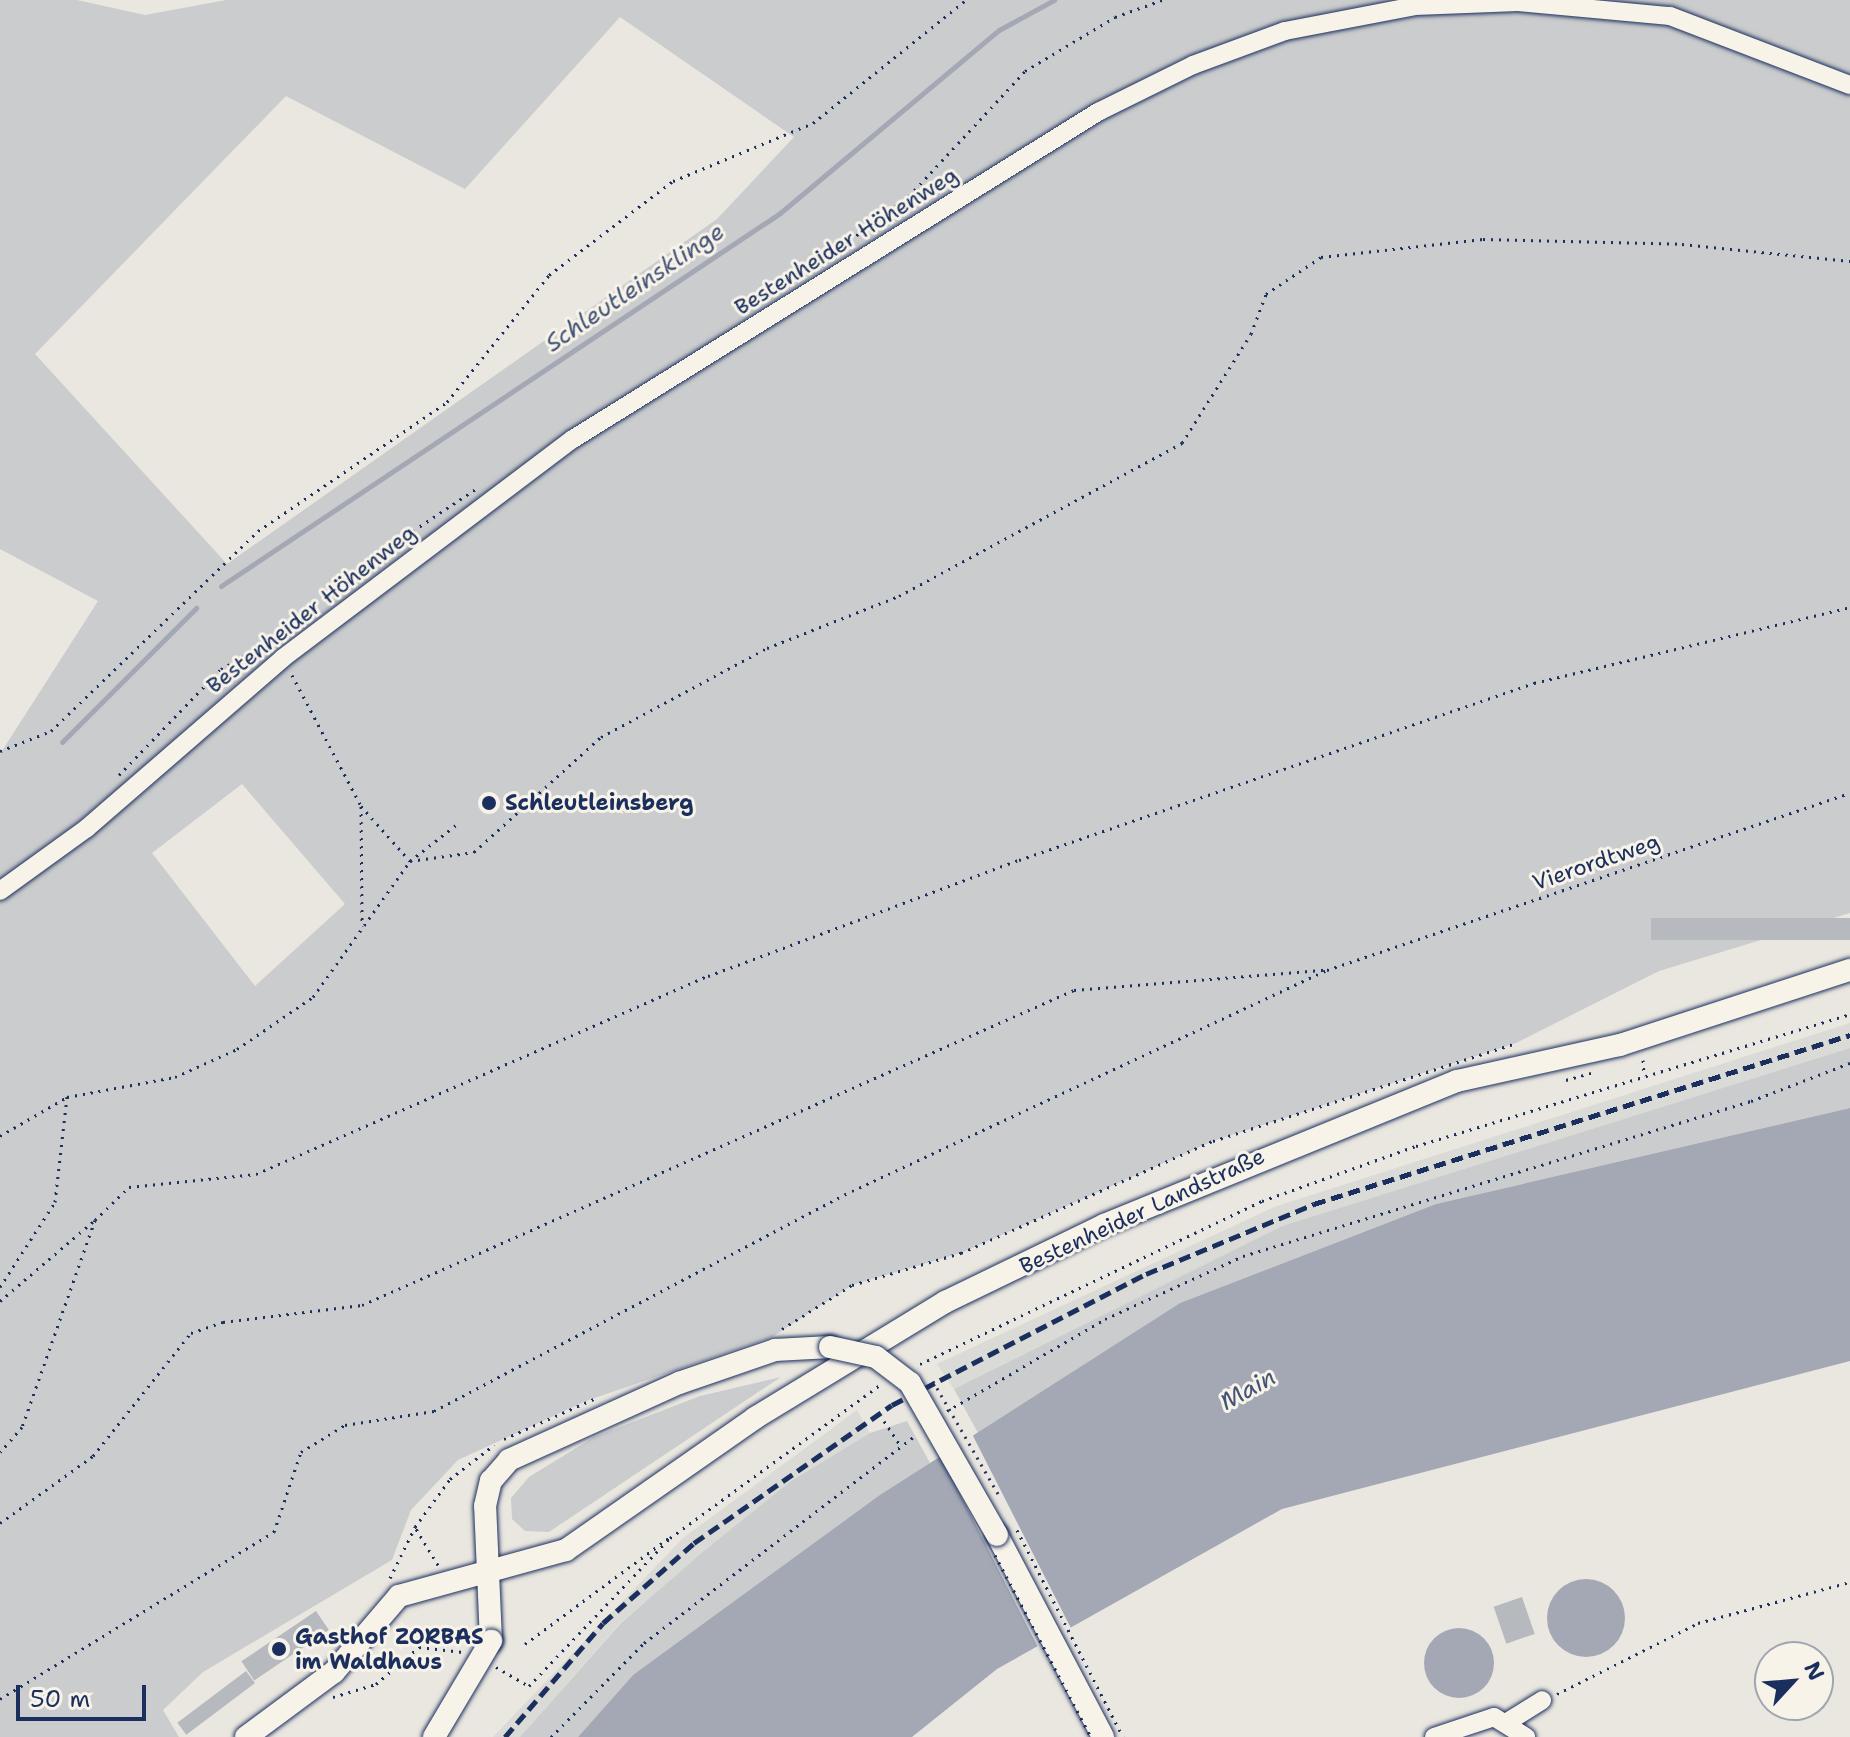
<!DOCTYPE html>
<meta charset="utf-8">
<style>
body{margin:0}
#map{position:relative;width:1850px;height:1737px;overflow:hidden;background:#eae7e0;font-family:"Shantell Sans",sans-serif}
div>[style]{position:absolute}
.built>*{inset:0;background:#dadad6}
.green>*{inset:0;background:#cbcccd}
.water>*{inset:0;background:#a3a8b4}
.round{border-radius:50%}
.pier>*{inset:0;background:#eae7e0;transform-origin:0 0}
.stream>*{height:5px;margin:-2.5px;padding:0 2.5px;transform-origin:2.5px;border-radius:2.5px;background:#a3a8b4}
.building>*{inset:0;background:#b6babf;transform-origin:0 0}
.path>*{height:3px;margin-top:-1.5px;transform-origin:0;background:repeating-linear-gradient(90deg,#1b2f5e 0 2px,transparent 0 8px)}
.roads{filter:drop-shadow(0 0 2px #1b2f5e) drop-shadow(0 0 2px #1b2f5e)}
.minor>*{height:18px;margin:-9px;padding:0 9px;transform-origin:9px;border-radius:9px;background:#f7f3e8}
.major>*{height:22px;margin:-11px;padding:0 11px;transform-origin:11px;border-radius:11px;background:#f7f3e8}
.rail>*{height:5px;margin-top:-2.5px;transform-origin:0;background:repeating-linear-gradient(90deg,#1b2f5e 0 12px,transparent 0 18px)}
.path-bridge>*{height:3px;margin-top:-1.5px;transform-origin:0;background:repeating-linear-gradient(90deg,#1b2f5e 0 2px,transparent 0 8px)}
.bridges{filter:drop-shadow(0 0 2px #1b2f5e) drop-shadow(0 0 2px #1b2f5e)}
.major-bridge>*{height:22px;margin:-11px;padding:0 11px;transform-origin:11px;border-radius:11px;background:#f7f3e8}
.dots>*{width:22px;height:22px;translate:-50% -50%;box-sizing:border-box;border:4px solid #f7f3e8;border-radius:50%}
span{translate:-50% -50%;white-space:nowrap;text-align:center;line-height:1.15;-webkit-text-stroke:6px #f7f3e8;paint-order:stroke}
.street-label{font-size:22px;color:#1b2f5e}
.poi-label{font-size:22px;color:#1b2f5e;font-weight:700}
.left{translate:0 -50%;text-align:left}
.water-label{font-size:24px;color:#445378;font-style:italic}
.north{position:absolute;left:1754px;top:1641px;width:80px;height:80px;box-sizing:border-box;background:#f7f3e8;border:2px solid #9fa5b1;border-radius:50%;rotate:64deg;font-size:22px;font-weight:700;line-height:32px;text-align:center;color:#1b2f5e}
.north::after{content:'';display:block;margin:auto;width:28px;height:36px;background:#1b2f5e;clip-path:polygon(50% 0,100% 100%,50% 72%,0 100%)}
.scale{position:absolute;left:16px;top:1685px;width:130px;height:36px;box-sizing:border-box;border:4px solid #1b2f5e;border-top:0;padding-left:10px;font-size:24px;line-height:28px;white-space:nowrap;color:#1b2f5e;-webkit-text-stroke:6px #f7f3e8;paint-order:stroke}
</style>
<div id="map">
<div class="built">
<div style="clip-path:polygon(1850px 1023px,1850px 1048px,1282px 1226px,954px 1389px,937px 1364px,1274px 1207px)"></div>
<div style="clip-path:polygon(857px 1410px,870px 1433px,791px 1481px,621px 1622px,520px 1737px,493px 1737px,683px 1538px)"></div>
</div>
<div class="green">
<div style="clip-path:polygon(evenodd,0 0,77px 0,145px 15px,226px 0,1850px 0,1850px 913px,1659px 971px,1516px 1043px,1213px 1141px,961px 1253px,852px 1285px,772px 1337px,586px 1401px,458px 1460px,411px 1510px,392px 1560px,203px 1672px,163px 1710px,179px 1737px,0 1737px,0 754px,98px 601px,0 549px,0 0,620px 17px,794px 137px,717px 219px,227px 564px,35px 354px,286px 96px,465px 189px,620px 17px,0 0,242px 784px,345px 904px,255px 986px,152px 853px,242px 784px)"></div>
<div style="clip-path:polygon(1850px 1048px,1850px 1108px,1436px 1204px,1180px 1303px,978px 1433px,954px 1389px,1282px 1226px)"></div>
<div style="clip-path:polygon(781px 1377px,549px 1532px,525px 1531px,512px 1519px,511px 1498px,529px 1477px,594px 1437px,700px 1396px)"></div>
<div style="clip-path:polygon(907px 1421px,930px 1463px,633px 1675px,578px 1737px,520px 1737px,621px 1623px,704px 1551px,791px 1481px,870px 1433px)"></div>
</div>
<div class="water">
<div style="clip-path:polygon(1850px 1108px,1850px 1361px,1282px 1509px,997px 1669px,912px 1737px,578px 1737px,633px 1675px,880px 1495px,1180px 1303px,1436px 1204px)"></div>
<div class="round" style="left:1547px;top:1579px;width:78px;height:78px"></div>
<div class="round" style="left:1424px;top:1628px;width:70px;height:70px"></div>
</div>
<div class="pier">
<div style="left:971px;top:1432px;width:224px;height:38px;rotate:63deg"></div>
</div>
<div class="stream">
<div style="left:221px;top:586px;width:672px;rotate:-33.71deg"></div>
<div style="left:780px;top:213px;width:285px;rotate:-39.9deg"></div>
<div style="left:999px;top:30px;width:63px;rotate:-28.6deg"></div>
<div style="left:62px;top:742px;width:190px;rotate:-45deg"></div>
</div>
<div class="building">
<div style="left:1850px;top:918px;width:22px;height:199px;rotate:90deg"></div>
<div style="left:1522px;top:1597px;width:39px;height:30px;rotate:71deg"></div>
<div style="left:316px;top:1611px;width:23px;height:90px;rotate:56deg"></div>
<div style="left:246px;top:1671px;width:15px;height:86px;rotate:53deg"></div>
</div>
<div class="path">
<div style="left:818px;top:264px;width:114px;rotate:-36.8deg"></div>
<div style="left:909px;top:196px;width:171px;rotate:-47.1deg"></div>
<div style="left:1025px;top:71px;width:105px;rotate:-31deg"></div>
<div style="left:1115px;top:17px;width:50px;rotate:-19.9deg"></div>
<div style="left:366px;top:572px;width:24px;rotate:-54deg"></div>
<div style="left:380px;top:553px;width:117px;rotate:-33.8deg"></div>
<div style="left:292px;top:675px;width:148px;rotate:62.2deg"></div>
<div style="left:361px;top:806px;width:74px;rotate:48.3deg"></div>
<div style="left:410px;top:861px;width:65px;rotate:-8deg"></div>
<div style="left:474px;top:852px;width:171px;rotate:-42.2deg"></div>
<div style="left:601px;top:737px;width:188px;rotate:-28.2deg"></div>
<div style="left:767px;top:648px;width:142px;rotate:-21.5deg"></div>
<div style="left:899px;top:596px;width:322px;rotate:-28.4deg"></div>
<div style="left:1182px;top:443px;width:129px;rotate:-57.7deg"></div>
<div style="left:1251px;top:334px;width:43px;rotate:-69.4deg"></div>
<div style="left:1266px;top:294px;width:66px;rotate:-33.9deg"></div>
<div style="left:1321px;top:257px;width:163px;rotate:-6.3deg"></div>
<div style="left:1483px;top:239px;width:199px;rotate:1.4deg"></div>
<div style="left:1682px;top:244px;width:169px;rotate:5.8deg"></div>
<div style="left:0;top:751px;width:55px;rotate:-21.4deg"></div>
<div style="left:51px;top:731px;width:288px;rotate:-44deg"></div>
<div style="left:258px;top:531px;width:229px;rotate:-34.3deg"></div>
<div style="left:447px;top:402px;width:163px;rotate:-51.2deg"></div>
<div style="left:549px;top:275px;width:156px;rotate:-37.2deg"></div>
<div style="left:673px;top:181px;width:152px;rotate:-22.5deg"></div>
<div style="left:813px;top:123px;width:196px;rotate:-38.8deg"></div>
<div style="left:119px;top:775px;width:147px;rotate:-46.1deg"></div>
<div style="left:221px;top:669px;width:77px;rotate:-29.6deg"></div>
<div style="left:361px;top:806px;width:120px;rotate:89.5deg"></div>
<div style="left:1643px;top:1060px;width:16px;rotate:86deg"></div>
<div style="left:1566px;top:1080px;width:26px;rotate:-16deg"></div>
<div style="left:0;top:1136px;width:78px;rotate:-30.2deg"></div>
<div style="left:67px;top:1097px;width:110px;rotate:-10.5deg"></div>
<div style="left:175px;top:1077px;width:68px;rotate:-24.3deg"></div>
<div style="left:237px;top:1049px;width:92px;rotate:-34.4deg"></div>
<div style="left:313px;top:997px;width:167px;rotate:-54.5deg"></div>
<div style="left:410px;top:861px;width:58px;rotate:-38deg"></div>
<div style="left:95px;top:1220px;width:47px;rotate:-44.1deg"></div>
<div style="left:129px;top:1187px;width:128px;rotate:-5.8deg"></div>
<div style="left:256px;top:1174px;width:493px;rotate:-23.7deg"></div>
<div style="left:708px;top:976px;width:332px;rotate:-20.5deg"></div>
<div style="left:1019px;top:860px;width:545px;rotate:-18.97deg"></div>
<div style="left:1534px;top:683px;width:325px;rotate:-13.5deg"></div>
<div style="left:0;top:1287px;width:101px;rotate:-57.1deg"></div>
<div style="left:55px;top:1202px;width:106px;rotate:-83.5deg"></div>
<div style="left:0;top:1301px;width:125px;rotate:-40.5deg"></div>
<div style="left:95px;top:1220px;width:219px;rotate:109.4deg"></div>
<div style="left:22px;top:1427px;width:33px;rotate:131deg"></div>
<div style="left:782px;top:1329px;width:83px;rotate:-32.2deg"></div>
<div style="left:852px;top:1285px;width:114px;rotate:-16.4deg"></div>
<div style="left:961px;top:1253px;width:276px;rotate:-24deg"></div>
<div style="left:1213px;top:1141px;width:318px;rotate:-17.9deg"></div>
<div style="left:920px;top:1364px;width:379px;rotate:-25.5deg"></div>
<div style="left:1262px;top:1201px;width:164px;rotate:-19.7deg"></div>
<div style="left:1416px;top:1146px;width:454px;rotate:-16.9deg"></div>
<div style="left:947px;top:1411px;width:183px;rotate:-30.2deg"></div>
<div style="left:1105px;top:1319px;width:152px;rotate:-24.5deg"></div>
<div style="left:1243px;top:1256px;width:531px;rotate:-16.97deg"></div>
<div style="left:1751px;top:1101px;width:106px;rotate:-21deg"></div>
<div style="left:884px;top:1421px;width:30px;rotate:56deg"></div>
<div style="left:504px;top:1439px;width:101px;rotate:-24deg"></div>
<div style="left:0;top:1523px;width:115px;rotate:-35.8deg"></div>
<div style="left:93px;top:1456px;width:157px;rotate:-51.5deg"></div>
<div style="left:191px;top:1333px;width:34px;rotate:-19deg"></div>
<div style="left:223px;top:1322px;width:140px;rotate:-7deg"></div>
<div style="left:362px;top:1305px;width:779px;rotate:-23.87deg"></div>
<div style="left:1074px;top:990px;width:251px;rotate:-4.6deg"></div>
<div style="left:438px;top:1565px;width:44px;rotate:-121.2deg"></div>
<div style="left:415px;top:1527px;width:59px;rotate:-53.9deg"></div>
<div style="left:450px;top:1479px;width:56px;rotate:-37.7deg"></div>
<div style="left:390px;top:1578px;width:57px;rotate:-63.9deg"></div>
<div style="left:525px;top:1644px;width:179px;rotate:-36.4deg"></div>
<div style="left:496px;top:1667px;width:38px;rotate:30deg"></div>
<div style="left:529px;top:1686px;width:204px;rotate:-46.4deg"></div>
<div style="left:670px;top:1538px;width:261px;rotate:-36.1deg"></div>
<div style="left:1557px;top:1694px;width:158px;rotate:-26.7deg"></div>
<div style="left:1698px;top:1623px;width:157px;rotate:-15.1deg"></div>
<div style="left:333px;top:1697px;width:45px;rotate:-16.8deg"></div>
<div style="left:376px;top:1684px;width:57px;rotate:-40.7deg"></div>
<div style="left:419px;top:1647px;width:44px;rotate:6.5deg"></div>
<div style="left:0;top:1699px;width:321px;rotate:-31.4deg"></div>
<div style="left:274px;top:1532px;width:84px;rotate:-71.4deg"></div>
<div style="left:301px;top:1452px;width:52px;rotate:-31.5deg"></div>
<div style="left:345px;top:1425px;width:90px;rotate:-8.9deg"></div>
<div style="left:434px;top:1411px;width:472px;rotate:-27.8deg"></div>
<div style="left:852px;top:1191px;width:524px;rotate:-24.95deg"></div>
<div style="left:1327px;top:970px;width:552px;rotate:-18.7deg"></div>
<div style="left:551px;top:1737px;width:132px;rotate:-45.3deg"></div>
<div style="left:644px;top:1643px;width:342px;rotate:-37.4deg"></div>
</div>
<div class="roads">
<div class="minor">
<div style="left:0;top:891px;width:107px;rotate:-35.9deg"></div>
<div style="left:87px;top:828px;width:259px;rotate:-40.9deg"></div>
<div style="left:283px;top:658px;width:363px;rotate:-37.1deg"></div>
<div style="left:573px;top:439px;width:619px;rotate:-31.92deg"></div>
<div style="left:1098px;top:112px;width:106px;rotate:-26.3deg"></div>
<div style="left:1193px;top:65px;width:98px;rotate:-20.3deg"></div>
<div style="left:1285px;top:31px;width:132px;rotate:-10.9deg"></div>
<div style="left:1415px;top:6px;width:103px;rotate:-2.2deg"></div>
<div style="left:1518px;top:2px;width:153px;rotate:5.3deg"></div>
<div style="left:1670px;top:16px;width:193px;rotate:21deg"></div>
<div style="left:1509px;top:1721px;width:39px;rotate:-32deg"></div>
<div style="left:1434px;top:1737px;width:63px;rotate:-18.4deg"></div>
<div style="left:1494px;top:1717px;width:38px;rotate:32deg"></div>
</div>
<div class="major">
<div style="left:997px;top:1535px;width:228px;rotate:62.3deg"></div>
<div style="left:491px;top:1641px;width:135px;rotate:-92.5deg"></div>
<div style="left:485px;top:1506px;width:26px;rotate:-77deg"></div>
<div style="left:491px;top:1481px;width:28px;rotate:-49deg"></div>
<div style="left:509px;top:1460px;width:187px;rotate:-24.4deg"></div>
<div style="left:679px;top:1383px;width:102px;rotate:-19deg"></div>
<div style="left:775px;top:1350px;width:55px;rotate:-3.1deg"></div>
<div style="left:246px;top:1737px;width:109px;rotate:-36.5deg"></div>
<div style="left:334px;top:1672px;width:100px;rotate:-49.5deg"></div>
<div style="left:399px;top:1596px;width:173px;rotate:-15.4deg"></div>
<div style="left:566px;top:1550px;width:231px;rotate:-34.9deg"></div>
<div style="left:755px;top:1418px;width:223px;rotate:-31.4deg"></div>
<div style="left:945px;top:1302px;width:177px;rotate:-25.8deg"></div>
<div style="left:1104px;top:1225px;width:381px;rotate:-22.2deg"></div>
<div style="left:1457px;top:1081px;width:167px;rotate:-12.5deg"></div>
<div style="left:1620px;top:1045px;width:242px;rotate:-18.1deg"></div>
</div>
</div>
<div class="rail">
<div style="left:505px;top:1737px;width:150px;rotate:-49.3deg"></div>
<div style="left:603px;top:1623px;width:121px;rotate:-41.3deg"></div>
<div style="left:694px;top:1543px;width:241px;rotate:-34.9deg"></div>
<div style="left:892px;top:1405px;width:286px;rotate:-27.3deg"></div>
<div style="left:1146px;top:1274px;width:182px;rotate:-22.6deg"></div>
<div style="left:1314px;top:1204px;width:562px;rotate:-17.5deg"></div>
</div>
<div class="path-bridge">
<div style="left:933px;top:1381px;width:136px;rotate:60deg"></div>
<div style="left:1017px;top:1530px;width:233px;rotate:62.9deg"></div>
<div style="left:995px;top:1555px;width:206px;rotate:62.2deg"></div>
</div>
<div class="bridges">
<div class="major-bridge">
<div style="left:830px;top:1347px;width:47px;rotate:12.3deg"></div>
<div style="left:876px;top:1357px;width:43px;rotate:37.4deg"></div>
<div style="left:910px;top:1383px;width:175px;rotate:60.2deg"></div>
<div style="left:434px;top:1737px;width:112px;rotate:-59.3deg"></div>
</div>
</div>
<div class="dots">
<div style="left:489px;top:803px;background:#1b2f5e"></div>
<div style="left:279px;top:1649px;background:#1b2f5e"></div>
</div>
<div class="street-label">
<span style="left:846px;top:241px;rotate:-32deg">Bestenheider Höhenweg</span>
<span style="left:311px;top:609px;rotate:-38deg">Bestenheider Höhenweg</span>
<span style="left:1596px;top:862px;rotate:-19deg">Vierordtweg</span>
<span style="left:1142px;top:1211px;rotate:-25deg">Bestenheider Landstraße</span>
</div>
<div class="poi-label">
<span class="left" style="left:505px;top:803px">Schleutleinsberg</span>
<span class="left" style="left:295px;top:1649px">Gasthof ZORBAS<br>im Waldhaus</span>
</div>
<div class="water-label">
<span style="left:635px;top:288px;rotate:-34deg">Schleutleinsklinge</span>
<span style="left:1248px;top:1390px;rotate:-29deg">Main</span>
</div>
<div class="north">N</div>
<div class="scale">50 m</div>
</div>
